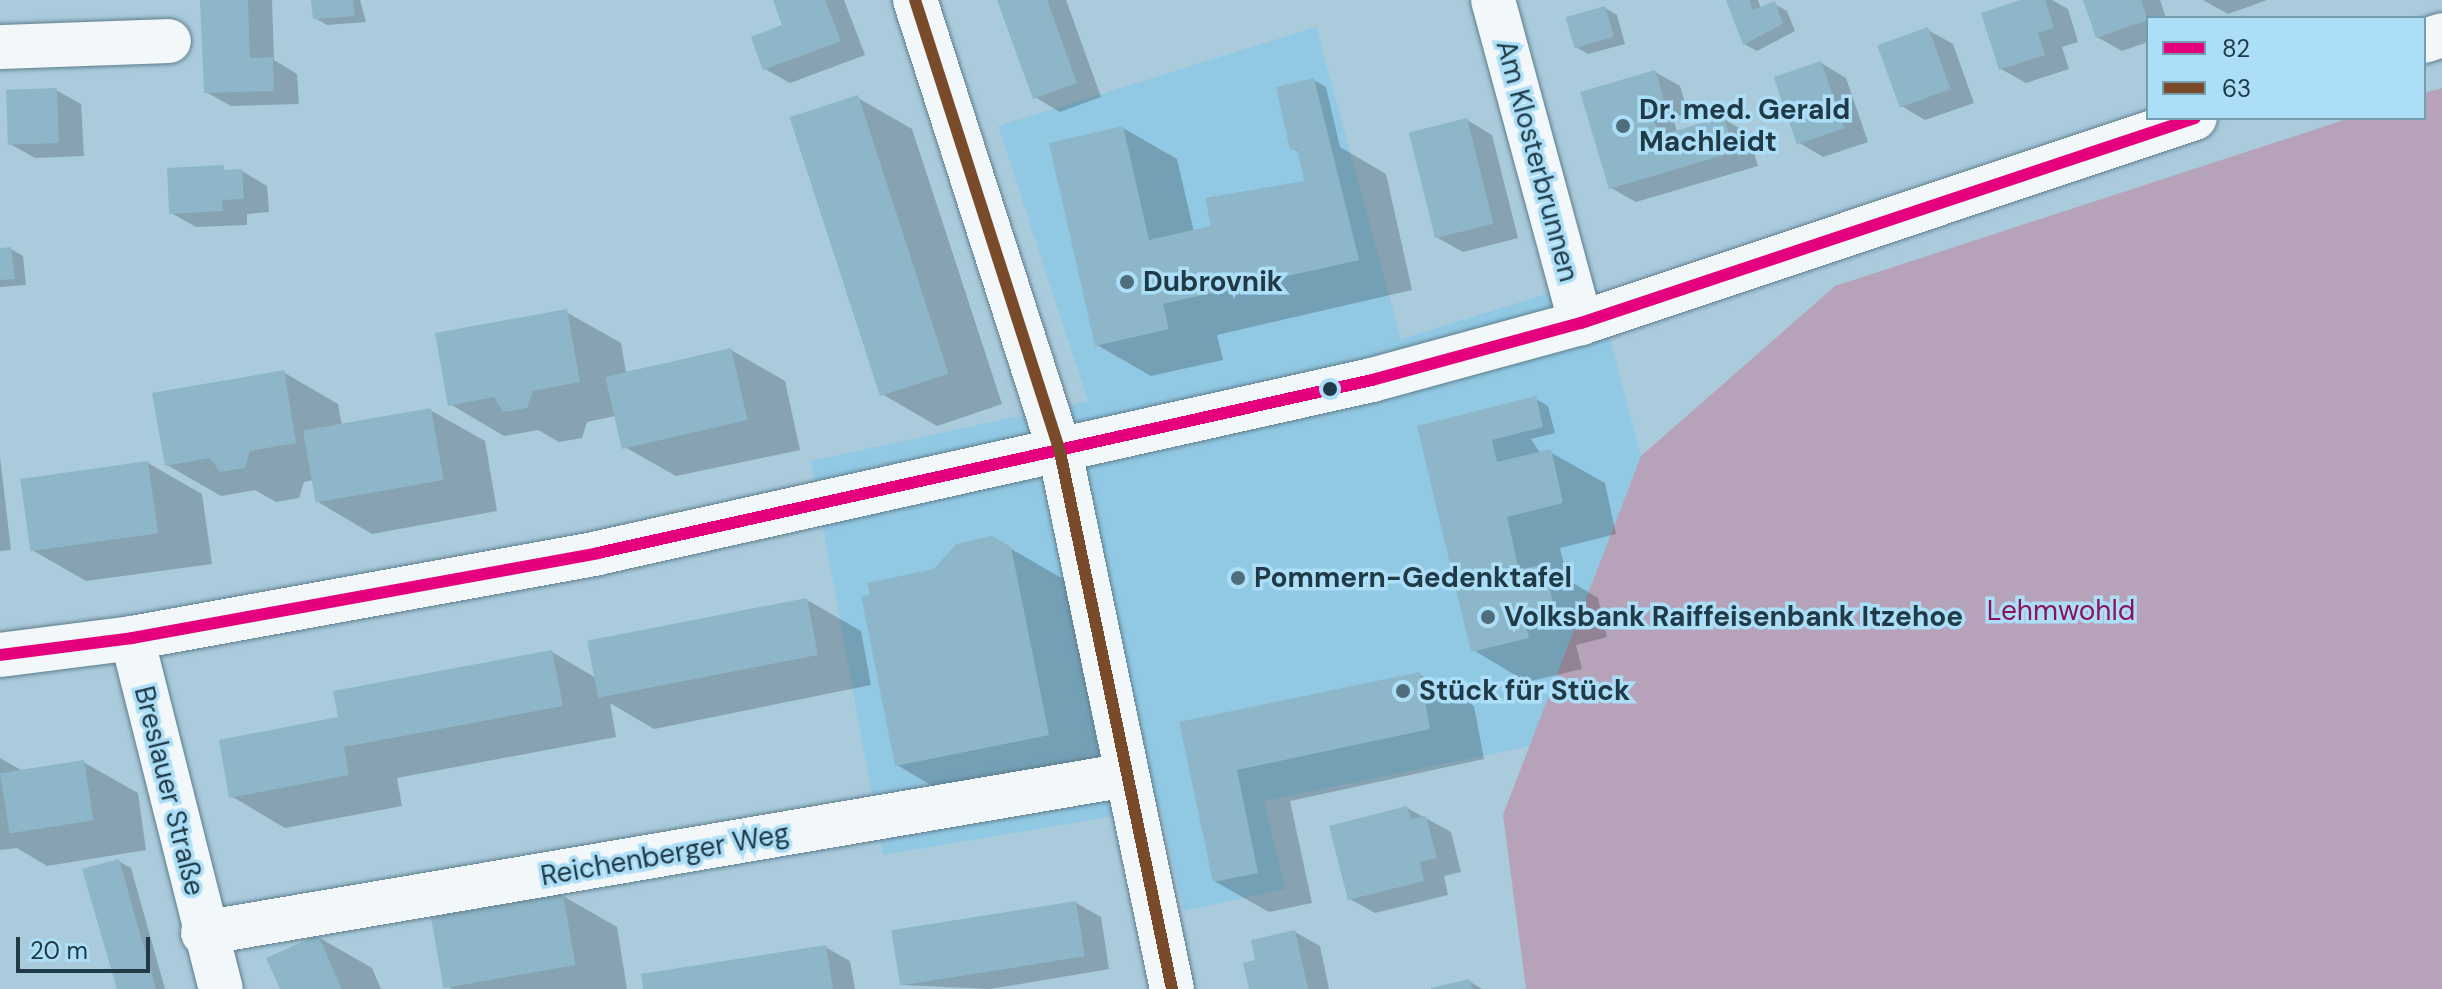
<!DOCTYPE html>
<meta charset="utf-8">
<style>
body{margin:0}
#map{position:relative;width:2442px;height:989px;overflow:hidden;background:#a9cbdc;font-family:"DM Sans",sans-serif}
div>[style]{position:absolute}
.built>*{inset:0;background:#91c9e4}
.green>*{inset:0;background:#b6a3ba}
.shadow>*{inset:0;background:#0003}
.building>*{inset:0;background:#8db6c8;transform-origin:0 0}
.roads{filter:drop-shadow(0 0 2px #5f7d8b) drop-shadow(0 0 2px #5f7d8b)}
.minor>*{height:44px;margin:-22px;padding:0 22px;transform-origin:22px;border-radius:22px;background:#f2f7fa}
.bus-1>*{height:12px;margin:-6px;padding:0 6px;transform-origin:6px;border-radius:6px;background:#e5007d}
.bus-2>*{height:12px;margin:-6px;padding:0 6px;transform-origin:6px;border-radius:6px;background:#7a4b2a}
.dots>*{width:22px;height:22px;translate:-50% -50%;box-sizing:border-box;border:4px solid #acdef7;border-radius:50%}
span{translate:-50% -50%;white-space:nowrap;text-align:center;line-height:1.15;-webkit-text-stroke:7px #acdef7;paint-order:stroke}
.poi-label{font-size:28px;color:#203b47;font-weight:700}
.left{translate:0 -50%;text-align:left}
.street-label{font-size:28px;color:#203b47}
.park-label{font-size:28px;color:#8b135c}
.legend{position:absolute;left:2146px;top:16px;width:280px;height:104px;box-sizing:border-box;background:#acdef7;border:2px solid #749db1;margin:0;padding:10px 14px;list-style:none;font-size:24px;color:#203b47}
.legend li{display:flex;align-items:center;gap:16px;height:40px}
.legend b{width:40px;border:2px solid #749db1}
.scale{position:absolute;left:16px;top:937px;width:134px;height:36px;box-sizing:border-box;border:4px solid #203b47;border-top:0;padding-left:10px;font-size:24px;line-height:28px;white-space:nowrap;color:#203b47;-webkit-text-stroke:6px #acdef7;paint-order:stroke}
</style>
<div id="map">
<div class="built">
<div style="clip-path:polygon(1316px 27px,1401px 339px,1594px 279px,1641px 456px,1530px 746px,1264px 801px,1285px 889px,1184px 911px,1160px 808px,883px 855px,811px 461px,1088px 401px,998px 126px)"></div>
</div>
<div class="green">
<div style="clip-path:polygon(2442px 88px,2442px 989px,1526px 989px,1503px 815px,1641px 456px,1835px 286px,2350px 118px,2424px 118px,2424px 93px)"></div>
</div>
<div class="shadow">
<div style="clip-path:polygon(202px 0,272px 0,274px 60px,297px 74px,299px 104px,231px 106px,206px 92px)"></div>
<div style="clip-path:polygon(313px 0,360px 0,366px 22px,327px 25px,315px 18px)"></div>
<div style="clip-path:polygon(775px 0,844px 0,865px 55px,790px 83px,765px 69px,785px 26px)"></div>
<div style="clip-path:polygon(1000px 0,1066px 0,1101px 97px,1060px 112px,1035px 97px)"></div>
<div style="clip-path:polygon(1728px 0,1758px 0,1761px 9px,1775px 4px,1787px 11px,1795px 31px,1757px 51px,1744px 44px)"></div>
<div style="clip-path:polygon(2027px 0,2052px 0,2068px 9px,2078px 42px,2062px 47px,2069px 69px,2026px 83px,2001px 69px)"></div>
<div style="clip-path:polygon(2085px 0,2160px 0,2166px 18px,2148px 18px,2148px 42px,2122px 51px,2097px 37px)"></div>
<div style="clip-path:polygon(2203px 0,2267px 0,2228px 14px)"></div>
<div style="clip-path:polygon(1605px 8px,1617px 15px,1625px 44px,1588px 54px,1576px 47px)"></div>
<div style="clip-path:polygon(1928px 30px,1953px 44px,1974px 103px,1925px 120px,1900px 105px)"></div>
<div style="clip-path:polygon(1821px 63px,1846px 78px,1868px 142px,1823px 157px,1798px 142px)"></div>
<div style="clip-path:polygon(1655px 72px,1680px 86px,1688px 113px,1673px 118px,1677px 132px,1723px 119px,1748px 133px,1758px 166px,1636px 202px,1611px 188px)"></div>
<div style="clip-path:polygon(1314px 80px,1326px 87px,1340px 147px,1386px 174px,1412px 290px,1217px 335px,1223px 360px,1151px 376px,1097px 345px,1123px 128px,1177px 159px,1194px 232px,1213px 228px,1307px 183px,1300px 153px,1292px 148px)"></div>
<div style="clip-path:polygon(56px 90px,81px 104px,84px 156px,35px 158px,10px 144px)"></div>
<div style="clip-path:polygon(858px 98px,912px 129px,1002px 404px,937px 426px,882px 394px)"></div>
<div style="clip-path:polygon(1467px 120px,1492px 135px,1518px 238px,1463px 252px,1438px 238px)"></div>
<div style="clip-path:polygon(242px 171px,267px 186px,269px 212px,247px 214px,247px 225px,196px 227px,171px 213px)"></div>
<div style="clip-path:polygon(11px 249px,23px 256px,26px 285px,0 287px,0 250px)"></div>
<div style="clip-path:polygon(566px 312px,621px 343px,626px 372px,731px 350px,785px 381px,800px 450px,676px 476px,621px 445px,615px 416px,587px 422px,582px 438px,559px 442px,538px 430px,504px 436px,450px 404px)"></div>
<div style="clip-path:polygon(283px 372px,338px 404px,342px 426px,430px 410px,485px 441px,497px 511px,372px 534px,318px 502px,314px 480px,304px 482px,299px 498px,276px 502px,255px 490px,221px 496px,167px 465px)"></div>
<div style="clip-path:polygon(1536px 399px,1548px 406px,1555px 433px,1531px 439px,1541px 454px,1550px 452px,1605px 483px,1616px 534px,1560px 548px,1568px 580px,1598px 598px,1607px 637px,1576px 645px,1582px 669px,1527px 682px,1473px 650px,1420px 427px)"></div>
<div style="clip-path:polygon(0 457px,11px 550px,0 551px)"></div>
<div style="clip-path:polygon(148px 463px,202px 494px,212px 564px,86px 581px,32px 550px)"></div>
<div style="clip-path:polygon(992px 538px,1065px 580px,1102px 766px,951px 797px,897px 765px,872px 596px,935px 571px)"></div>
<div style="clip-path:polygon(807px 600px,861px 631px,871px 685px,654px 729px,610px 703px,616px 737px,397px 778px,402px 806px,285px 828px,231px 796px,340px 719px,552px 652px,596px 678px)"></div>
<div style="clip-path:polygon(1419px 674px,1474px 706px,1484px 759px,1290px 801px,1312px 903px,1269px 912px,1214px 881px,1182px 723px)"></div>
<div style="clip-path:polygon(0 758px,21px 770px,83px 762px,138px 793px,146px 850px,47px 866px,17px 848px,0 850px)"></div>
<div style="clip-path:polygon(1407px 808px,1451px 832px,1461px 872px,1444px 876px,1448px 895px,1375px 913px,1350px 899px)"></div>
<div style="clip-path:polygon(118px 861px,131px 868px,165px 989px,119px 989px)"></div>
<div style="clip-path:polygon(563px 896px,617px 927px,627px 989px,452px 989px,444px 984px,526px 902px)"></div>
<div style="clip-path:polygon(1076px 903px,1101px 917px,1109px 969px,990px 989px,902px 985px)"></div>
<div style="clip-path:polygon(1295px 932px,1320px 946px,1329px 989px,1251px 989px,1258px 962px)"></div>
<div style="clip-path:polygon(318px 937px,372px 968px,381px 989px,282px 989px)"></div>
<div style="clip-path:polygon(825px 947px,850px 961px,855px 989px,645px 989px)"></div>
<div style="clip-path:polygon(1469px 981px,1482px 989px,1435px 989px)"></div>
</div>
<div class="building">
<div style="clip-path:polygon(200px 0,248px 0,250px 58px,273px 57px,274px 91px,204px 93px)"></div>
<div style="clip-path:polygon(311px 0,353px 0,355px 16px,313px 19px)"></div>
<div style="clip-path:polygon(773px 0,825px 0,841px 41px,763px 70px,751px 37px,782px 25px)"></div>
<div style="clip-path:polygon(997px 0,1047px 0,1077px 83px,1033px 99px)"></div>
<div style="clip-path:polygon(1726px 0,1749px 0,1753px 10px,1775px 1px,1783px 24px,1743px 45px)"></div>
<div style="clip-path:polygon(2020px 0,2045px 0,2054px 28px,2038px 33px,2045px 55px,1999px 70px,1981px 13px)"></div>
<div style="clip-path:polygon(2083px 0,2141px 0,2148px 20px,2096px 38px)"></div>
<div style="left:1605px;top:6px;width:32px;height:41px;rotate:74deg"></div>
<div style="left:1928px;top:27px;width:66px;height:54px;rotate:70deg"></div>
<div style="left:1821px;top:61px;width:71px;height:50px;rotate:71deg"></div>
<div style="clip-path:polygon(1655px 70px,1664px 99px,1649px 104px,1659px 136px,1724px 116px,1734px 152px,1609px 189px,1580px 92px)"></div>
<div style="clip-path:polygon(1314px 78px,1359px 260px,1163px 304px,1169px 329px,1095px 346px,1049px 143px,1123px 126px,1149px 240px,1211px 226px,1205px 198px,1304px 181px,1297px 149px,1290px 150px,1276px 87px)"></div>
<div style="left:57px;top:88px;width:55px;height:51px;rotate:88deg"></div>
<div style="left:858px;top:95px;width:293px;height:72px;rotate:72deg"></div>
<div style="left:1467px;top:118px;width:109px;height:60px;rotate:76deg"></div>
<div style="clip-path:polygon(224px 165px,224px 170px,242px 169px,244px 199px,222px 200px,223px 211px,169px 214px,167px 168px)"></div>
<div style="clip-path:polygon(11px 247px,15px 279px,0 280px,0 248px)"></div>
<div style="clip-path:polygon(567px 309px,580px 382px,533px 391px,527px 408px,503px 412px,494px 397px,448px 406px,435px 333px)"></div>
<div style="left:731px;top:348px;width:74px;height:129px;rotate:77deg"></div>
<div style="clip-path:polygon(284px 370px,296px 443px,250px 451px,245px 468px,220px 472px,210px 458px,165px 466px,152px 393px)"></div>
<div style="clip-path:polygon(1536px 396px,1543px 427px,1492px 440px,1497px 462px,1551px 449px,1563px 503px,1507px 517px,1519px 570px,1544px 564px,1554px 607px,1523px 614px,1529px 638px,1471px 652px,1417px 426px)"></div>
<div style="left:431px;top:408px;width:73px;height:130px;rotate:80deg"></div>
<div style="left:148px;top:461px;width:73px;height:129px;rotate:82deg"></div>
<div style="clip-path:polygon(992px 536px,1011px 547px,1049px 735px,895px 766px,861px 596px,870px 594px,867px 583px,934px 569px,956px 544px)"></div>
<div style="left:807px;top:598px;width:58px;height:224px;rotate:79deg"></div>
<div style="clip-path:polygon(552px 650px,563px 706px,344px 747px,349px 775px,229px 798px,219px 740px,338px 717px,333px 691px)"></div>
<div style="clip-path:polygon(1420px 672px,1430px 729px,1237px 770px,1258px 873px,1213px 882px,1179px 722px)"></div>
<div style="left:84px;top:760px;width:61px;height:85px;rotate:81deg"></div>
<div style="clip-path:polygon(1407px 806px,1411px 819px,1426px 816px,1437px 858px,1420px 862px,1424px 881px,1348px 900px,1329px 826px)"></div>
<div style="clip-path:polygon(119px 859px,139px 930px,156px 989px,117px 989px,82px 869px)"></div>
<div style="left:563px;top:894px;width:72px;height:134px;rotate:80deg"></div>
<div style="left:1076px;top:901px;width:56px;height:187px;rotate:81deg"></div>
<div style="clip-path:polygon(1295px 930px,1308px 989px,1249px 989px,1243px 963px,1255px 960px,1251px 940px)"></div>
<div style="clip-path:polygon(318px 935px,342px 989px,280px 989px,266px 958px)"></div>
<div style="clip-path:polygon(826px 945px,833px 989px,643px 989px,641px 974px)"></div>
<div style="clip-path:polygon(1470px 979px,1472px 989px,1431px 989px,1431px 988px)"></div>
</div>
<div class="roads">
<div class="minor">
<div style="left:915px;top:0;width:475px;rotate:72.2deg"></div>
<div style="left:1060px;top:452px;width:549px;rotate:78.22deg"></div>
<div style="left:1493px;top:0;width:335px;rotate:74.8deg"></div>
<div style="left:2424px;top:41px;width:19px;rotate:-18deg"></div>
<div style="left:0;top:47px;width:169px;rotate:-2deg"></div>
<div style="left:132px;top:638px;width:362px;rotate:75.8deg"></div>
<div style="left:0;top:655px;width:133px;rotate:-7.3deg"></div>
<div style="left:132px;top:638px;width:474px;rotate:-10.3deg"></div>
<div style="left:598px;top:553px;width:793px;rotate:-12.6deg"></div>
<div style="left:1372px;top:380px;width:217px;rotate:-15.3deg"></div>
<div style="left:1581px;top:323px;width:647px;rotate:-18.46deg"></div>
<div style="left:203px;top:933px;width:936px;rotate:-9.71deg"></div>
</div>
</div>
<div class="bus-1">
<div style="left:0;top:655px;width:133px;rotate:-7.3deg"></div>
<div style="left:132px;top:638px;width:474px;rotate:-10.3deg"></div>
<div style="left:598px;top:553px;width:793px;rotate:-12.6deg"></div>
<div style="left:1372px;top:380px;width:217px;rotate:-15.3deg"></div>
<div style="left:1581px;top:323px;width:647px;rotate:-18.46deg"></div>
</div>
<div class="bus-2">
<div style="left:915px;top:0;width:475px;rotate:72.2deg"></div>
<div style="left:1060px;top:452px;width:549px;rotate:78.22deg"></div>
</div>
<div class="dots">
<div style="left:1623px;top:126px;background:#506d7b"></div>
<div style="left:1127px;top:282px;background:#506d7b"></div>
<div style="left:1330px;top:389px;background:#203b47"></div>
<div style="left:1238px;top:578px;background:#506d7b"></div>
<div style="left:1488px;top:617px;background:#506d7b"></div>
<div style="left:1403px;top:691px;background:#506d7b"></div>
</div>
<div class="poi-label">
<span class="left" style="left:1639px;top:126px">Dr. med. Gerald<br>Machleidt</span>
<span class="left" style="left:1143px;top:282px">Dubrovnik</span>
<span class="left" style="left:1254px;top:578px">Pommern-Gedenktafel</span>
<span class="left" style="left:1504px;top:617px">Volksbank Raiffeisenbank Itzehoe</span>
<span class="left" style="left:1419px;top:691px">Stück für Stück</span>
</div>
<div class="street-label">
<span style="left:1537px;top:161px;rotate:75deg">Am Klosterbrunnen</span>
<span style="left:169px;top:791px;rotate:76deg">Breslauer Straße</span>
<span style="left:665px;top:855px;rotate:-10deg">Reichenberger Weg</span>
</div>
<div class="park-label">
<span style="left:2061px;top:611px">Lehmwohld</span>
</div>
<ul class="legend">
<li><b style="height:10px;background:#e5007d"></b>82</li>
<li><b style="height:10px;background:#7a4b2a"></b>63</li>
</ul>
<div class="scale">20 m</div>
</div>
